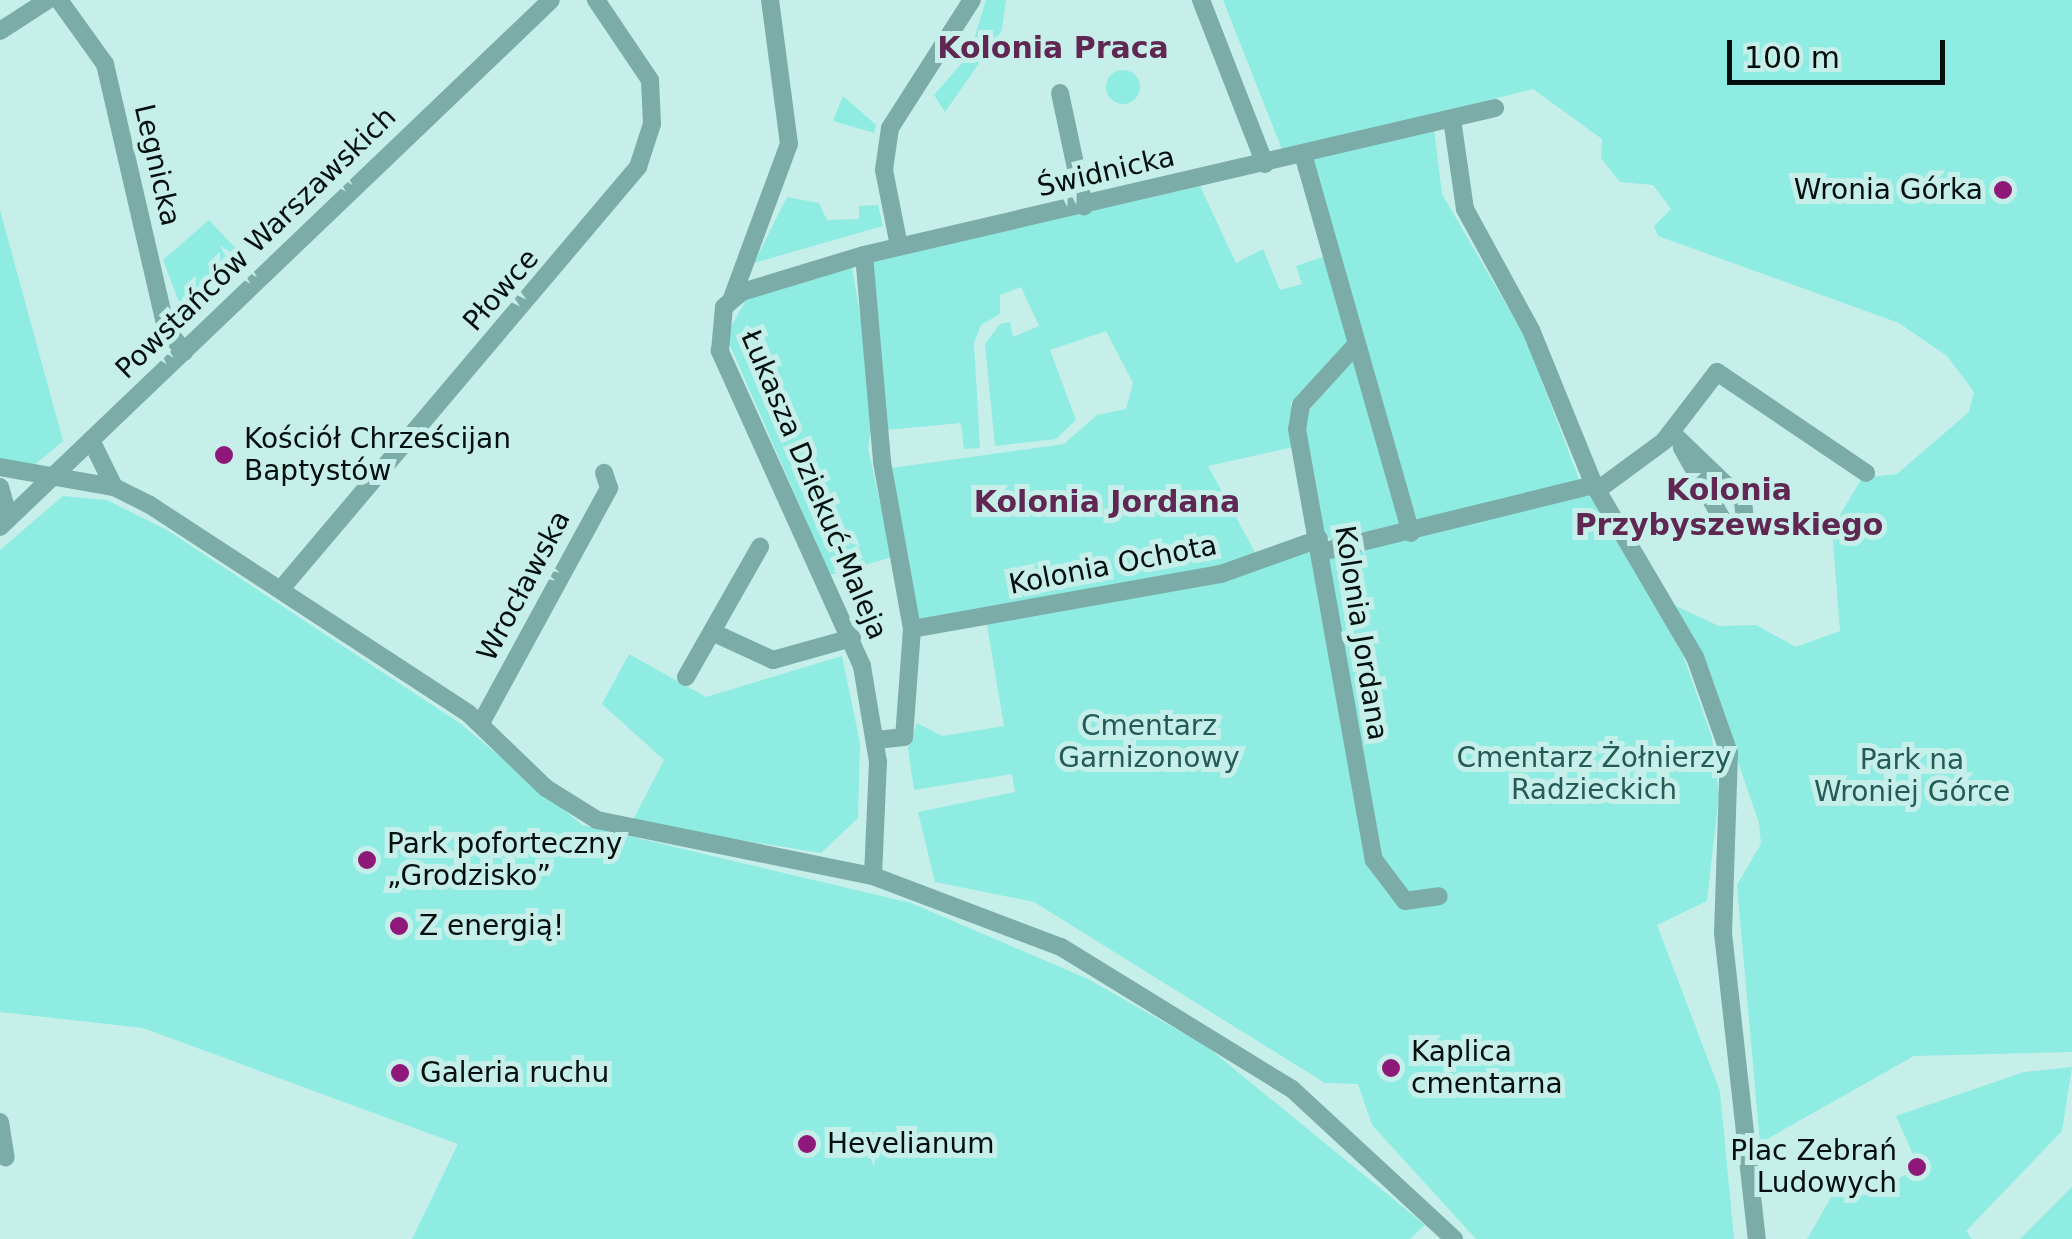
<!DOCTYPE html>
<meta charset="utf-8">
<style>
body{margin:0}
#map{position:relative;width:2072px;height:1239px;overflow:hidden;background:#c7efea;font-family:"DejaVu Sans",sans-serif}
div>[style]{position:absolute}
.green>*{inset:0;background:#8eece3}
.round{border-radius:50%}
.minor>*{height:18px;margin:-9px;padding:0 9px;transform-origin:9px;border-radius:9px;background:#7caca7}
.dots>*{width:28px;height:28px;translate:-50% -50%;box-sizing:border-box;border:5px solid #c7efea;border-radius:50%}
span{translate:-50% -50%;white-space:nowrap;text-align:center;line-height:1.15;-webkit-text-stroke:10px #c7efea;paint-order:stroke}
.street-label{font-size:28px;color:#020f0d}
.poi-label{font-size:28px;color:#020f0d}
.right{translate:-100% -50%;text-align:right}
.left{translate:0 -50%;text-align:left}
.park-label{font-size:28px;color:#255b56}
.neighbourhood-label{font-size:30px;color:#5f2752;font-weight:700}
.scale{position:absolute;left:1727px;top:40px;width:218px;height:45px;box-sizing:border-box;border:5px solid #020f0d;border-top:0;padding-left:12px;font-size:30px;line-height:35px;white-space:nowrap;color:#020f0d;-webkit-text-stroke:8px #c7efea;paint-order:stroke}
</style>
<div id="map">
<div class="green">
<div style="clip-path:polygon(986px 0,1006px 0,1002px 30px,945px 112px,934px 95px,969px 55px)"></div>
<div style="clip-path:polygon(1223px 0,2072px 0,2072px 1052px,1914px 1056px,1760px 1143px,1737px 885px,1761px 844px,1759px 823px,1705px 667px,1667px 602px,1719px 626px,1756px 625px,1796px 647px,1840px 631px,1832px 528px,1862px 478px,1897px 474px,1969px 412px,1974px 392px,1947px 356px,1899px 323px,1658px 236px,1654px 226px,1671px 209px,1653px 185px,1620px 182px,1601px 158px,1602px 139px,1533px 89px,1283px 152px)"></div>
<div class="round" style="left:1106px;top:70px;width:34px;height:34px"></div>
<div style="clip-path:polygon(843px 96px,876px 125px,874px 133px,833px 121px)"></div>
<div style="clip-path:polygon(1434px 128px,1442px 194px,1525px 337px,1582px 487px,1411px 529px,1308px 161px)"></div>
<div style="clip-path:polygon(1200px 186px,1236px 263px,1263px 249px,1280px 290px,1302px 284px,1296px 266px,1326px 256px,1350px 347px,1291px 402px,1298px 446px,1208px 466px,1256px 554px,1232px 567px,915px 623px,891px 468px,1064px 444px,1097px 415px,1126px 409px,1133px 383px,1106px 331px,1050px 350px,1076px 420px,1056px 439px,995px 446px,985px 344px,1000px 324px,1010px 322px,1013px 337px,1039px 326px,1021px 287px,1000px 295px,1000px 314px,981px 325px,974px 343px,980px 448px,964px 449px,961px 423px,887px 430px,871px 261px)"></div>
<div style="clip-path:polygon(787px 197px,819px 203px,827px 220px,859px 219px,859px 206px,878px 205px,883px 226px,754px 263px)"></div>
<div style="clip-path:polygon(0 210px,63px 441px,33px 466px,0 461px)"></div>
<div style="clip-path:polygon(209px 220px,239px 252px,181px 307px,163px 260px)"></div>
<div style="clip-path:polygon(852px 267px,875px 404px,868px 448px,892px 557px,830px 575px,726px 336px,747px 298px)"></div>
<div style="clip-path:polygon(1352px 356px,1404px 530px,1337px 543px,1321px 532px,1301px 421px)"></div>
<div style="clip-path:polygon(1589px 493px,1683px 655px,1712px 738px,1719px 795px,1707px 901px,1657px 925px,1720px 1091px,1734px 1239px,1476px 1239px,1372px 1125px,1358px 1084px,1325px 1083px,1034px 902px,935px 882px,918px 812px,1015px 792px,1012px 774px,914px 790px,908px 748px,917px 723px,942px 736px,1004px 726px,986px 619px,1209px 585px,1315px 544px)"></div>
<div style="clip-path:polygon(63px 496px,107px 500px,167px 530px,461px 724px,582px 825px,911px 903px,1088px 979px,1206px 1046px,1425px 1225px,1410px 1239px,412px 1239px,458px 1144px,143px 1028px,0 1012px,0 550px)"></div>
<div style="clip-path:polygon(629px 654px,706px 697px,842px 656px,860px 743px,858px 818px,821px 853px,632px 822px,664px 760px,602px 704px)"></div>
<div style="clip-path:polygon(2072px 1067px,2062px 1131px,1966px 1231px,1972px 1239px,1807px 1239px,1839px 1184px,1849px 1201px,1910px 1173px,1915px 1159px,1896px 1116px,2024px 1072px)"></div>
<div style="clip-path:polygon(2072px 1187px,2072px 1239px,2020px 1239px)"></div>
</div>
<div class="minor">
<div style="left:59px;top:0;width:79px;rotate:54.3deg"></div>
<div style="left:105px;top:64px;width:271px;rotate:77deg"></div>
<div style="left:166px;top:328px;width:30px;rotate:53deg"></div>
<div style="left:1201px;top:0;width:176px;rotate:68.7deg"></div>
<div style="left:0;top:31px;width:57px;rotate:-32.9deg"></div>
<div style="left:1060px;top:93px;width:116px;rotate:78deg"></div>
<div style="left:1452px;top:119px;width:91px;rotate:81.8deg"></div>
<div style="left:1465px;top:209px;width:138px;rotate:61.4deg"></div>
<div style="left:1531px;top:330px;width:167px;rotate:67.9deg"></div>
<div style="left:1594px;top:485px;width:199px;rotate:59.6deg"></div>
<div style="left:1695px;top:657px;width:102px;rotate:70.5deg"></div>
<div style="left:1729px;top:753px;width:180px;rotate:91.9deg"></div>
<div style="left:1723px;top:933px;width:308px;rotate:83.7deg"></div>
<div style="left:1303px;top:154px;width:394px;rotate:74.1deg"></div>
<div style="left:899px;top:246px;width:77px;rotate:-101.2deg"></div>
<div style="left:884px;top:170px;width:42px;rotate:-81.9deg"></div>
<div style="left:890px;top:128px;width:152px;rotate:-57.4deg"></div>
<div style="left:864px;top:255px;width:208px;rotate:85deg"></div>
<div style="left:882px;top:462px;width:170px;rotate:79.8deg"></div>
<div style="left:912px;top:629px;width:108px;rotate:94.2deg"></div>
<div style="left:904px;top:737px;width:28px;rotate:174deg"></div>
<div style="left:732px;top:298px;width:164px;rotate:-69.7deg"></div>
<div style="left:789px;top:144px;width:145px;rotate:-97.5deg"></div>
<div style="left:1353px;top:348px;width:77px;rotate:132.4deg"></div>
<div style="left:1301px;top:405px;width:24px;rotate:99deg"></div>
<div style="left:1297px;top:429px;width:438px;rotate:79.9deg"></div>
<div style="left:1374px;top:860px;width:51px;rotate:52.9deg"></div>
<div style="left:1405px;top:901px;width:34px;rotate:-8deg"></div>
<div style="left:1671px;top:432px;width:100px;rotate:43.8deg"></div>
<div style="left:1743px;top:501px;width:27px;rotate:84deg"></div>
<div style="left:1746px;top:528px;width:20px;rotate:-174deg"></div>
<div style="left:1726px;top:526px;width:90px;rotate:-119.4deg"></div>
<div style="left:91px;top:440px;width:52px;rotate:63.9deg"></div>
<div style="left:0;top:467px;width:116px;rotate:10deg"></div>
<div style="left:114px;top:487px;width:40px;rotate:26.6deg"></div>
<div style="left:150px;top:505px;width:381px;rotate:33.2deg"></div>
<div style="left:469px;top:714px;width:107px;rotate:43.9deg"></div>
<div style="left:546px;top:788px;width:60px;rotate:32.1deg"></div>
<div style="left:597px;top:820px;width:282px;rotate:11.5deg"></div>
<div style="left:873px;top:876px;width:201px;rotate:20.7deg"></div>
<div style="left:1061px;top:947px;width:271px;rotate:31.6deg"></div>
<div style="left:1292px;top:1089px;width:221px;rotate:42.8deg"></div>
<div style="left:0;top:487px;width:32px;rotate:74deg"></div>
<div style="left:1599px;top:489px;width:81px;rotate:-36.4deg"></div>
<div style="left:1664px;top:441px;width:87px;rotate:-52.5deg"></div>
<div style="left:1717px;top:372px;width:180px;rotate:34.1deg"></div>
<div style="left:0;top:527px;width:762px;rotate:-43.72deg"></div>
<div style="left:1321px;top:552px;width:281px;rotate:-13.8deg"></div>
<div style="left:281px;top:589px;width:553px;rotate:-49.77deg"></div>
<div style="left:638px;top:167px;width:45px;rotate:-72deg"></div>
<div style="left:652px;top:124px;width:44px;rotate:-92.6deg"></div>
<div style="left:650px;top:80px;width:97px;rotate:-124deg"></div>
<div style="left:912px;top:629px;width:314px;rotate:-10.1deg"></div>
<div style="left:1221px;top:574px;width:104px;rotate:-19.7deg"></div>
<div style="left:712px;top:632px;width:67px;rotate:24.7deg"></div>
<div style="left:773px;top:660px;width:82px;rotate:-15.6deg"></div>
<div style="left:686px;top:677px;width:150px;rotate:-60.4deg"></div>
<div style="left:481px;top:723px;width:268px;rotate:-61.4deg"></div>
<div style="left:609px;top:488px;width:16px;rotate:-108deg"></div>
<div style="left:873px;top:876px;width:114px;rotate:-87.5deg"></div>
<div style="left:878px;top:762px;width:97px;rotate:-99.5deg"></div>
<div style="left:862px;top:666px;width:346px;rotate:-114.3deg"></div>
<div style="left:720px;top:351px;width:44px;rotate:-84.8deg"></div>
<div style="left:724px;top:307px;width:23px;rotate:-40deg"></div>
<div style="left:742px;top:292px;width:127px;rotate:-16.9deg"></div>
<div style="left:864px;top:255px;width:648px;rotate:-13.11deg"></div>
<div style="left:0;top:1122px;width:36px;rotate:81deg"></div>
</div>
<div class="dots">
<div style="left:2003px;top:190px;background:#8f1979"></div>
<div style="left:224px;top:455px;background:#8f1979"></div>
<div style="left:367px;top:860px;background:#8f1979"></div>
<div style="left:399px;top:926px;background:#8f1979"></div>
<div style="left:1391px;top:1068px;background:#8f1979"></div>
<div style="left:400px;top:1073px;background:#8f1979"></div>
<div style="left:807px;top:1144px;background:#8f1979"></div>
<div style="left:1917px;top:1167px;background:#8f1979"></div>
</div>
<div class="street-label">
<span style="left:157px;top:165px;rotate:77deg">Legnicka</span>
<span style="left:1106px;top:172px;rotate:-13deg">Świdnicka</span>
<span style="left:256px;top:243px;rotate:-44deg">Powstańców Warszawskich</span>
<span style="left:501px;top:290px;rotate:-49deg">Płowce</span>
<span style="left:814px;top:485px;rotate:67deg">Łukasza Dziekuć-Maleja</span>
<span style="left:1113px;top:565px;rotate:-11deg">Kolonia Ochota</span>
<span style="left:524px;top:586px;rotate:-62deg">Wrocławska</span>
<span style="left:1361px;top:633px;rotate:81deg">Kolonia Jordana</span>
</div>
<div class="poi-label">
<span class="right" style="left:1983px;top:190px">Wronia Górka</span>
<span class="left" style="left:244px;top:455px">Kościół Chrześcijan<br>Baptystów</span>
<span class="left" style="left:387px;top:860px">Park poforteczny<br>„Grodzisko”</span>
<span class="left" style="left:419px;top:926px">Z energią!</span>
<span class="left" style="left:1411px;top:1068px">Kaplica<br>cmentarna</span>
<span class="left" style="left:420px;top:1073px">Galeria ruchu</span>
<span class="left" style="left:827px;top:1144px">Hevelianum</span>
<span class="right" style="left:1897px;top:1167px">Plac Zebrań<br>Ludowych</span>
</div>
<div class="park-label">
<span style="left:1149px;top:742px">Cmentarz<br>Garnizonowy</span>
<span style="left:1594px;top:774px">Cmentarz Żołnierzy<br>Radzieckich</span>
<span style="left:1912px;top:776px">Park na<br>Wroniej Górce</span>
</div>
<div class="neighbourhood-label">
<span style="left:1053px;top:48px">Kolonia Praca</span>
<span style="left:1729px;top:507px">Kolonia<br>Przybyszewskiego</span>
<span style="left:1107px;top:502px">Kolonia Jordana</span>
</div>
<div class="scale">100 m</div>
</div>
